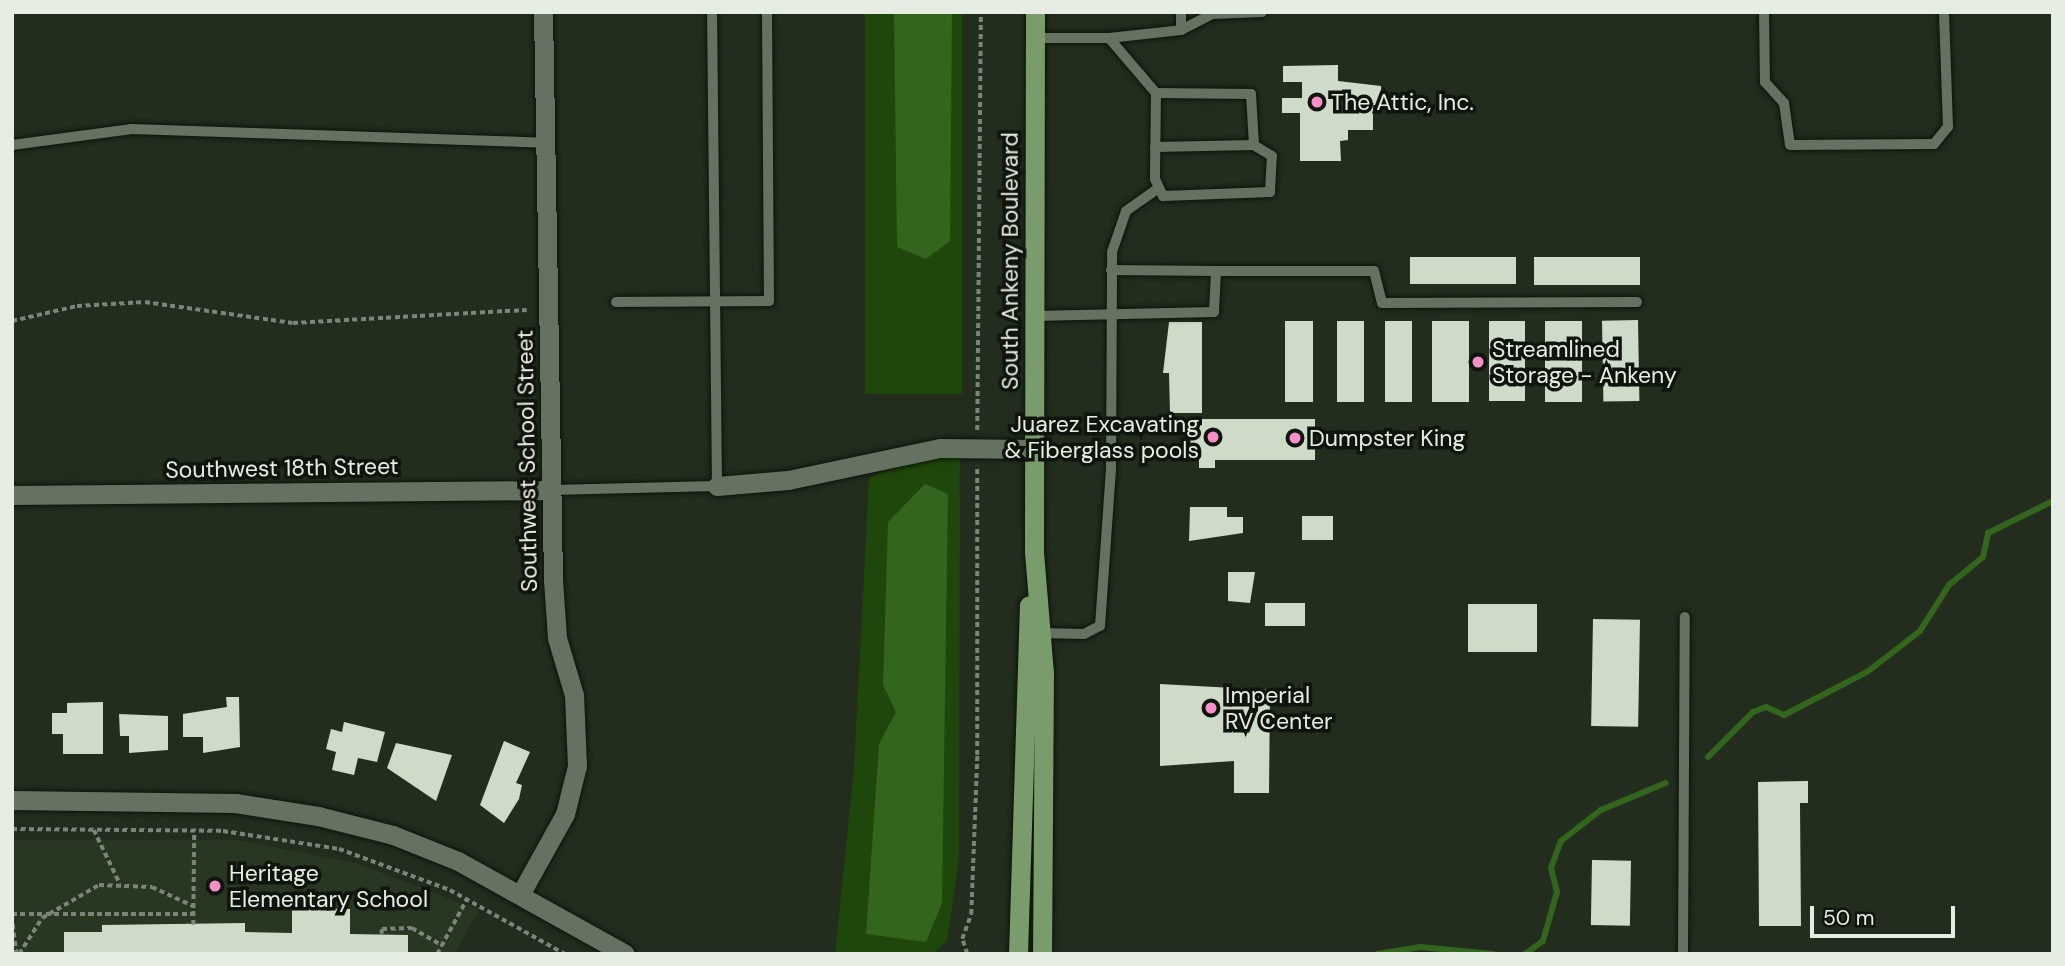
<!DOCTYPE html>
<style>
body{margin:0}
#map{position:relative;width:2065px;height:966px;overflow:hidden;background:#222d1e;font-family:"DM Sans",sans-serif}
div>[style]{position:absolute}
.built>*{inset:0;background:#283722}
.green>*{inset:0;background:#1f460b;transform-origin:0 0}
.water>*{inset:0;background:#34651e}
.stream>*{height:6px;margin:-3px;padding:0 3px;transform-origin:3px;border-radius:3px;background:#34651e}
.building>*{inset:0;background:#cddbc8;transform-origin:0 0}
.path>*{height:3.5px;margin-top:-1.75px;transform-origin:0;background:repeating-linear-gradient(90deg,#7c8579 0 5px,transparent 0 8.5px)}
.roads{filter:drop-shadow(0 0 2px #0b1508) drop-shadow(0 0 2px #0b1508)}
.service>*{height:10px;margin:-5px;padding:0 5px;transform-origin:5px;border-radius:5px;background:#667261}
.minor>*{height:19px;margin:-9.5px;padding:0 9.5px;transform-origin:9.5px;border-radius:9.5px;background:#667261}
.tertiary>*{height:19px;margin:-9.5px;padding:0 9.5px;transform-origin:9.5px;border-radius:9.5px;background:#667261}
.primary>*{height:19px;margin:-9.5px;padding:0 9.5px;transform-origin:9.5px;border-radius:9.5px;background:#7a9c6d}
.dots>*{width:19px;height:19px;translate:-50% -50%;box-sizing:border-box;border:4px solid #0f140d;border-radius:50%}
span{translate:-50% -50%;white-space:nowrap;text-align:center;line-height:1.15;-webkit-text-stroke:7px #0f140d;paint-order:stroke}
.poi-label{font-size:23px;color:#e6ede3}
.left{translate:0 -50%;text-align:left}
.right{translate:-100% -50%;text-align:right}
.street-label{font-size:23px;color:#e6ede3}
.frame{position:absolute;inset:0;border:14px solid #e6ede3;pointer-events:none}
.scale{position:absolute;left:1810px;top:906px;width:145px;height:32px;box-sizing:border-box;border:4px solid #e6ede3;border-top:0;padding-left:9px;font-size:21px;line-height:24px;white-space:nowrap;color:#e6ede3;-webkit-text-stroke:5px #0f140d;paint-order:stroke}
</style>
<div id="map">
<div class="built">
<div style="clip-path:polygon(12px 840px,236px 840px,356px 863px,479px 910px,455px 954px,12px 954px)"></div>
</div>
<div class="green">
<div style="left:865px;top:12px;width:97px;height:382px"></div>
<div style="clip-path:polygon(960px 454px,959px 860px,947px 941px,933px 954px,835px 954px,854px 768px,869px 478px,924px 455px)"></div>
</div>
<div class="water">
<div style="clip-path:polygon(894px 12px,952px 12px,950px 241px,926px 259px,897px 247px)"></div>
<div style="clip-path:polygon(925px 484px,948px 494px,942px 903px,926px 942px,866px 934px,879px 744px,896px 712px,883px 685px,888px 522px)"></div>
</div>
<div class="stream">
<div style="left:1708px;top:757px;width:64px;rotate:-45deg"></div>
<div style="left:1753px;top:712px;width:14px;rotate:-21deg"></div>
<div style="left:1766px;top:707px;width:20px;rotate:24deg"></div>
<div style="left:1784px;top:715px;width:93px;rotate:-27.4deg"></div>
<div style="left:1867px;top:672px;width:67px;rotate:-37.7deg"></div>
<div style="left:1920px;top:631px;width:54px;rotate:-57.8deg"></div>
<div style="left:1949px;top:585px;width:44px;rotate:-39.5deg"></div>
<div style="left:1983px;top:557px;width:25px;rotate:-78deg"></div>
<div style="left:1988px;top:533px;width:72px;rotate:-26.2deg"></div>
<div style="left:1377px;top:954px;width:44px;rotate:-9.2deg"></div>
<div style="left:1420px;top:947px;width:73px;rotate:5.5deg"></div>
<div style="left:1525px;top:954px;width:22px;rotate:-36deg"></div>
<div style="left:1543px;top:941px;width:51px;rotate:-74.1deg"></div>
<div style="left:1557px;top:892px;width:25px;rotate:-104deg"></div>
<div style="left:1551px;top:868px;width:29px;rotate:-70deg"></div>
<div style="left:1561px;top:841px;width:51px;rotate:-37.8deg"></div>
<div style="left:1601px;top:810px;width:70px;rotate:-22.6deg"></div>
</div>
<div class="building">
<div style="clip-path:polygon(1338px 65px,1338px 81px,1381px 86px,1381px 105px,1373px 105px,1373px 130px,1348px 130px,1348px 140px,1340px 141px,1341px 161px,1300px 161px,1300px 113px,1282px 113px,1282px 98px,1302px 98px,1302px 82px,1283px 82px,1283px 66px)"></div>
<div style="left:1516px;top:257px;width:27px;height:106px;rotate:90deg"></div>
<div style="left:1534px;top:257px;width:106px;height:28px"></div>
<div style="left:1638px;top:320px;width:81px;height:36px;rotate:89deg"></div>
<div style="left:1285px;top:321px;width:28px;height:81px"></div>
<div style="left:1337px;top:321px;width:27px;height:81px"></div>
<div style="left:1385px;top:321px;width:27px;height:81px"></div>
<div style="left:1432px;top:321px;width:37px;height:81px"></div>
<div style="left:1489px;top:321px;width:36px;height:80px"></div>
<div style="left:1545px;top:321px;width:37px;height:81px"></div>
<div style="clip-path:polygon(1169px 322px,1202px 322px,1202px 413px,1170px 413px,1169px 373px,1163px 373px)"></div>
<div style="clip-path:polygon(1190px 419px,1315px 419px,1315px 460px,1215px 460px,1215px 468px,1199px 468px,1199px 459px,1191px 460px)"></div>
<div style="clip-path:polygon(1190px 507px,1227px 507px,1227px 517px,1243px 517px,1243px 533px,1189px 541px)"></div>
<div style="left:1302px;top:516px;width:31px;height:24px"></div>
<div style="clip-path:polygon(1228px 572px,1255px 572px,1250px 603px,1228px 601px)"></div>
<div style="left:1265px;top:603px;width:40px;height:23px"></div>
<div style="left:1468px;top:604px;width:69px;height:48px"></div>
<div style="left:1593px;top:619px;width:47px;height:107px;rotate:1deg"></div>
<div style="clip-path:polygon(1160px 684px,1270px 690px,1269px 793px,1234px 793px,1234px 761px,1160px 766px)"></div>
<div style="clip-path:polygon(226px 697px,239px 697px,240px 747px,203px 753px,203px 737px,183px 737px,183px 714px,227px 707px)"></div>
<div style="clip-path:polygon(103px 702px,103px 754px,63px 754px,63px 734px,52px 734px,52px 713px,67px 713px,67px 703px)"></div>
<div style="clip-path:polygon(119px 714px,168px 716px,168px 750px,129px 753px,129px 736px,120px 736px)"></div>
<div style="clip-path:polygon(344px 722px,385px 732px,377px 762px,358px 758px,354px 775px,332px 770px,336px 752px,326px 749px,331px 729px,342px 732px)"></div>
<div style="clip-path:polygon(504px 741px,530px 752px,516px 783px,522px 785px,519px 799px,504px 823px,480px 805px)"></div>
<div style="clip-path:polygon(396px 743px,452px 755px,436px 801px,387px 768px)"></div>
<div style="clip-path:polygon(1808px 781px,1808px 803px,1800px 803px,1801px 926px,1759px 926px,1758px 782px)"></div>
<div style="left:1592px;top:860px;width:39px;height:65px;rotate:1deg"></div>
<div style="clip-path:polygon(292px 908px,350px 909px,350px 934px,408px 935px,408px 954px,64px 954px,64px 932px,102px 932px,102px 925px,245px 923px,245px 932px,292px 933px)"></div>
</div>
<div class="path">
<div style="left:12px;top:321px;width:67px;rotate:-13deg"></div>
<div style="left:77px;top:306px;width:68px;rotate:-3.4deg"></div>
<div style="left:145px;top:302px;width:149px;rotate:8.1deg"></div>
<div style="left:293px;top:323px;width:234px;rotate:-3.2deg"></div>
<div style="left:977px;top:430px;width:418px;rotate:-89.5deg"></div>
<div style="left:12px;top:829px;width:211px;rotate:0.5deg"></div>
<div style="left:223px;top:831px;width:117px;rotate:8.8deg"></div>
<div style="left:339px;top:849px;width:118px;rotate:20.3deg"></div>
<div style="left:450px;top:890px;width:132px;rotate:29.1deg"></div>
<div style="left:94px;top:830px;width:60px;rotate:64.3deg"></div>
<div style="left:12px;top:914px;width:181px"></div>
<div style="left:12px;top:916px;width:38px;rotate:83deg"></div>
<div style="left:193px;top:925px;width:95px;rotate:-89.4deg"></div>
<div style="left:381px;top:934px;width:5px;rotate:-79deg"></div>
<div style="left:382px;top:929px;width:30px;rotate:-2deg"></div>
<div style="left:412px;top:928px;width:34px;rotate:30deg"></div>
<div style="left:19px;top:954px;width:43px;rotate:-57.4deg"></div>
<div style="left:42px;top:918px;width:66px;rotate:-30.1deg"></div>
<div style="left:99px;top:885px;width:53px;rotate:2.2deg"></div>
<div style="left:152px;top:887px;width:45px;rotate:24.9deg"></div>
<div style="left:437px;top:954px;width:63px;rotate:-61.4deg"></div>
<div style="left:967px;top:954px;width:16px;rotate:-108deg"></div>
<div style="left:962px;top:939px;width:27px;rotate:-70deg"></div>
<div style="left:971px;top:914px;width:159px;rotate:-87.8deg"></div>
<div style="left:977px;top:755px;width:289px;rotate:-90deg"></div>
</div>
<div class="roads">
<div class="service">
<div style="left:1764px;top:12px;width:70px;rotate:89.2deg"></div>
<div style="left:1765px;top:82px;width:28px;rotate:48deg"></div>
<div style="left:1784px;top:103px;width:42px;rotate:81.9deg"></div>
<div style="left:1790px;top:145px;width:144px;rotate:-0.4deg"></div>
<div style="left:1934px;top:144px;width:22px;rotate:-51deg"></div>
<div style="left:1948px;top:127px;width:115px;rotate:-92deg"></div>
<div style="left:1181px;top:30px;width:36px;rotate:-27deg"></div>
<div style="left:1213px;top:14px;width:49px;rotate:-2.3deg"></div>
<div style="left:1035px;top:38px;width:74px"></div>
<div style="left:1109px;top:38px;width:72px;rotate:49.5deg"></div>
<div style="left:1156px;top:93px;width:86px;rotate:90.7deg"></div>
<div style="left:1155px;top:179px;width:19px;rotate:65deg"></div>
<div style="left:1163px;top:196px;width:107px;rotate:-2.1deg"></div>
<div style="left:1270px;top:192px;width:36px;rotate:-87deg"></div>
<div style="left:1272px;top:156px;width:21px;rotate:-149deg"></div>
<div style="left:1254px;top:145px;width:51px;rotate:-93.4deg"></div>
<div style="left:1251px;top:94px;width:95px;rotate:-179.4deg"></div>
<div style="left:1109px;top:38px;width:72px;rotate:-6.3deg"></div>
<div style="left:1181px;top:30px;width:18px;rotate:-90deg"></div>
<div style="left:12px;top:145px;width:121px;rotate:-7.6deg"></div>
<div style="left:132px;top:129px;width:413px;rotate:1.9deg"></div>
<div style="left:1155px;top:147px;width:99px;rotate:-1.2deg"></div>
<div style="left:1216px;top:271px;width:158px"></div>
<div style="left:1374px;top:271px;width:33px;rotate:76deg"></div>
<div style="left:1382px;top:303px;width:255px;rotate:-0.2deg"></div>
<div style="left:616px;top:302px;width:153px;rotate:-0.4deg"></div>
<div style="left:769px;top:301px;width:289px;rotate:-90.4deg"></div>
<div style="left:1034px;top:316px;width:180px;rotate:-1.3deg"></div>
<div style="left:1214px;top:312px;width:41px;rotate:-87.2deg"></div>
<div style="left:1216px;top:271px;width:105px;rotate:-179.5deg"></div>
<div style="left:551px;top:490px;width:166px;rotate:-1.4deg"></div>
<div style="left:717px;top:486px;width:474px;rotate:-90.6deg"></div>
<div style="left:1041px;top:633px;width:43px;rotate:1.3deg"></div>
<div style="left:1084px;top:634px;width:18px;rotate:-27deg"></div>
<div style="left:1100px;top:626px;width:158px;rotate:-86deg"></div>
<div style="left:1111px;top:468px;width:216px;rotate:-89.7deg"></div>
<div style="left:1112px;top:252px;width:43px;rotate:-71.1deg"></div>
<div style="left:1126px;top:211px;width:38px;rotate:-35deg"></div>
<div style="left:1683px;top:954px;width:337px;rotate:-89.7deg"></div>
</div>
<div class="minor">
<div style="left:717px;top:486px;width:71px;rotate:-4.8deg"></div>
<div style="left:788px;top:480px;width:155px;rotate:-11.9deg"></div>
<div style="left:940px;top:448px;width:94px;rotate:0.6deg"></div>
<div style="left:12px;top:495px;width:539px;rotate:-0.53deg"></div>
<div style="left:521px;top:893px;width:90px;rotate:-60.9deg"></div>
<div style="left:565px;top:814px;width:49px;rotate:-76deg"></div>
<div style="left:577px;top:766px;width:71px;rotate:-92.4deg"></div>
<div style="left:574px;top:695px;width:59px;rotate:-106.6deg"></div>
<div style="left:557px;top:638px;width:59px;rotate:-93.9deg"></div>
<div style="left:553px;top:579px;width:567px;rotate:-91.01deg"></div>
</div>
<div class="tertiary">
<div style="left:12px;top:800px;width:223px;rotate:0.8deg"></div>
<div style="left:235px;top:803px;width:84px;rotate:8.9deg"></div>
<div style="left:318px;top:816px;width:77px;rotate:14.2deg"></div>
<div style="left:393px;top:835px;width:70px;rotate:21.8deg"></div>
<div style="left:458px;top:861px;width:191px;rotate:29.1deg"></div>
</div>
<div class="primary">
<div style="left:1035px;top:12px;width:540px;rotate:90.11deg"></div>
<div style="left:1034px;top:552px;width:121px;rotate:85.3deg"></div>
<div style="left:1044px;top:673px;width:281px;rotate:90.4deg"></div>
<div style="left:1018px;top:954px;width:349px;rotate:-88.2deg"></div>
</div>
</div>
<div class="dots">
<div style="left:1317px;top:102px;background:#f98fc8"></div>
<div style="left:1478px;top:362px;background:#f98fc8"></div>
<div style="left:1213px;top:437px;background:#f98fc8"></div>
<div style="left:1295px;top:438px;background:#f98fc8"></div>
<div style="left:1211px;top:708px;background:#f98fc8"></div>
<div style="left:215px;top:886px;background:#f98fc8"></div>
</div>
<div class="poi-label">
<span class="left" style="left:1331px;top:102px">The Attic, Inc.</span>
<span class="left" style="left:1492px;top:362px">Streamlined<br>Storage - Ankeny</span>
<span class="right" style="left:1199px;top:437px">Juarez Excavating<br>&amp; Fiberglass pools</span>
<span class="left" style="left:1309px;top:438px">Dumpster King</span>
<span class="left" style="left:1225px;top:708px">Imperial<br>RV Center</span>
<span class="left" style="left:229px;top:886px">Heritage<br>Elementary School</span>
</div>
<div class="street-label">
<span style="left:1010px;top:261px;rotate:-90deg">South Ankeny Boulevard</span>
<span style="left:527px;top:461px;rotate:-91deg">Southwest School Street</span>
<span style="left:282px;top:468px;rotate:-1deg">Southwest 18th Street</span>
</div>
<div class="frame"></div>
<div class="scale">50 m</div>
</div>
